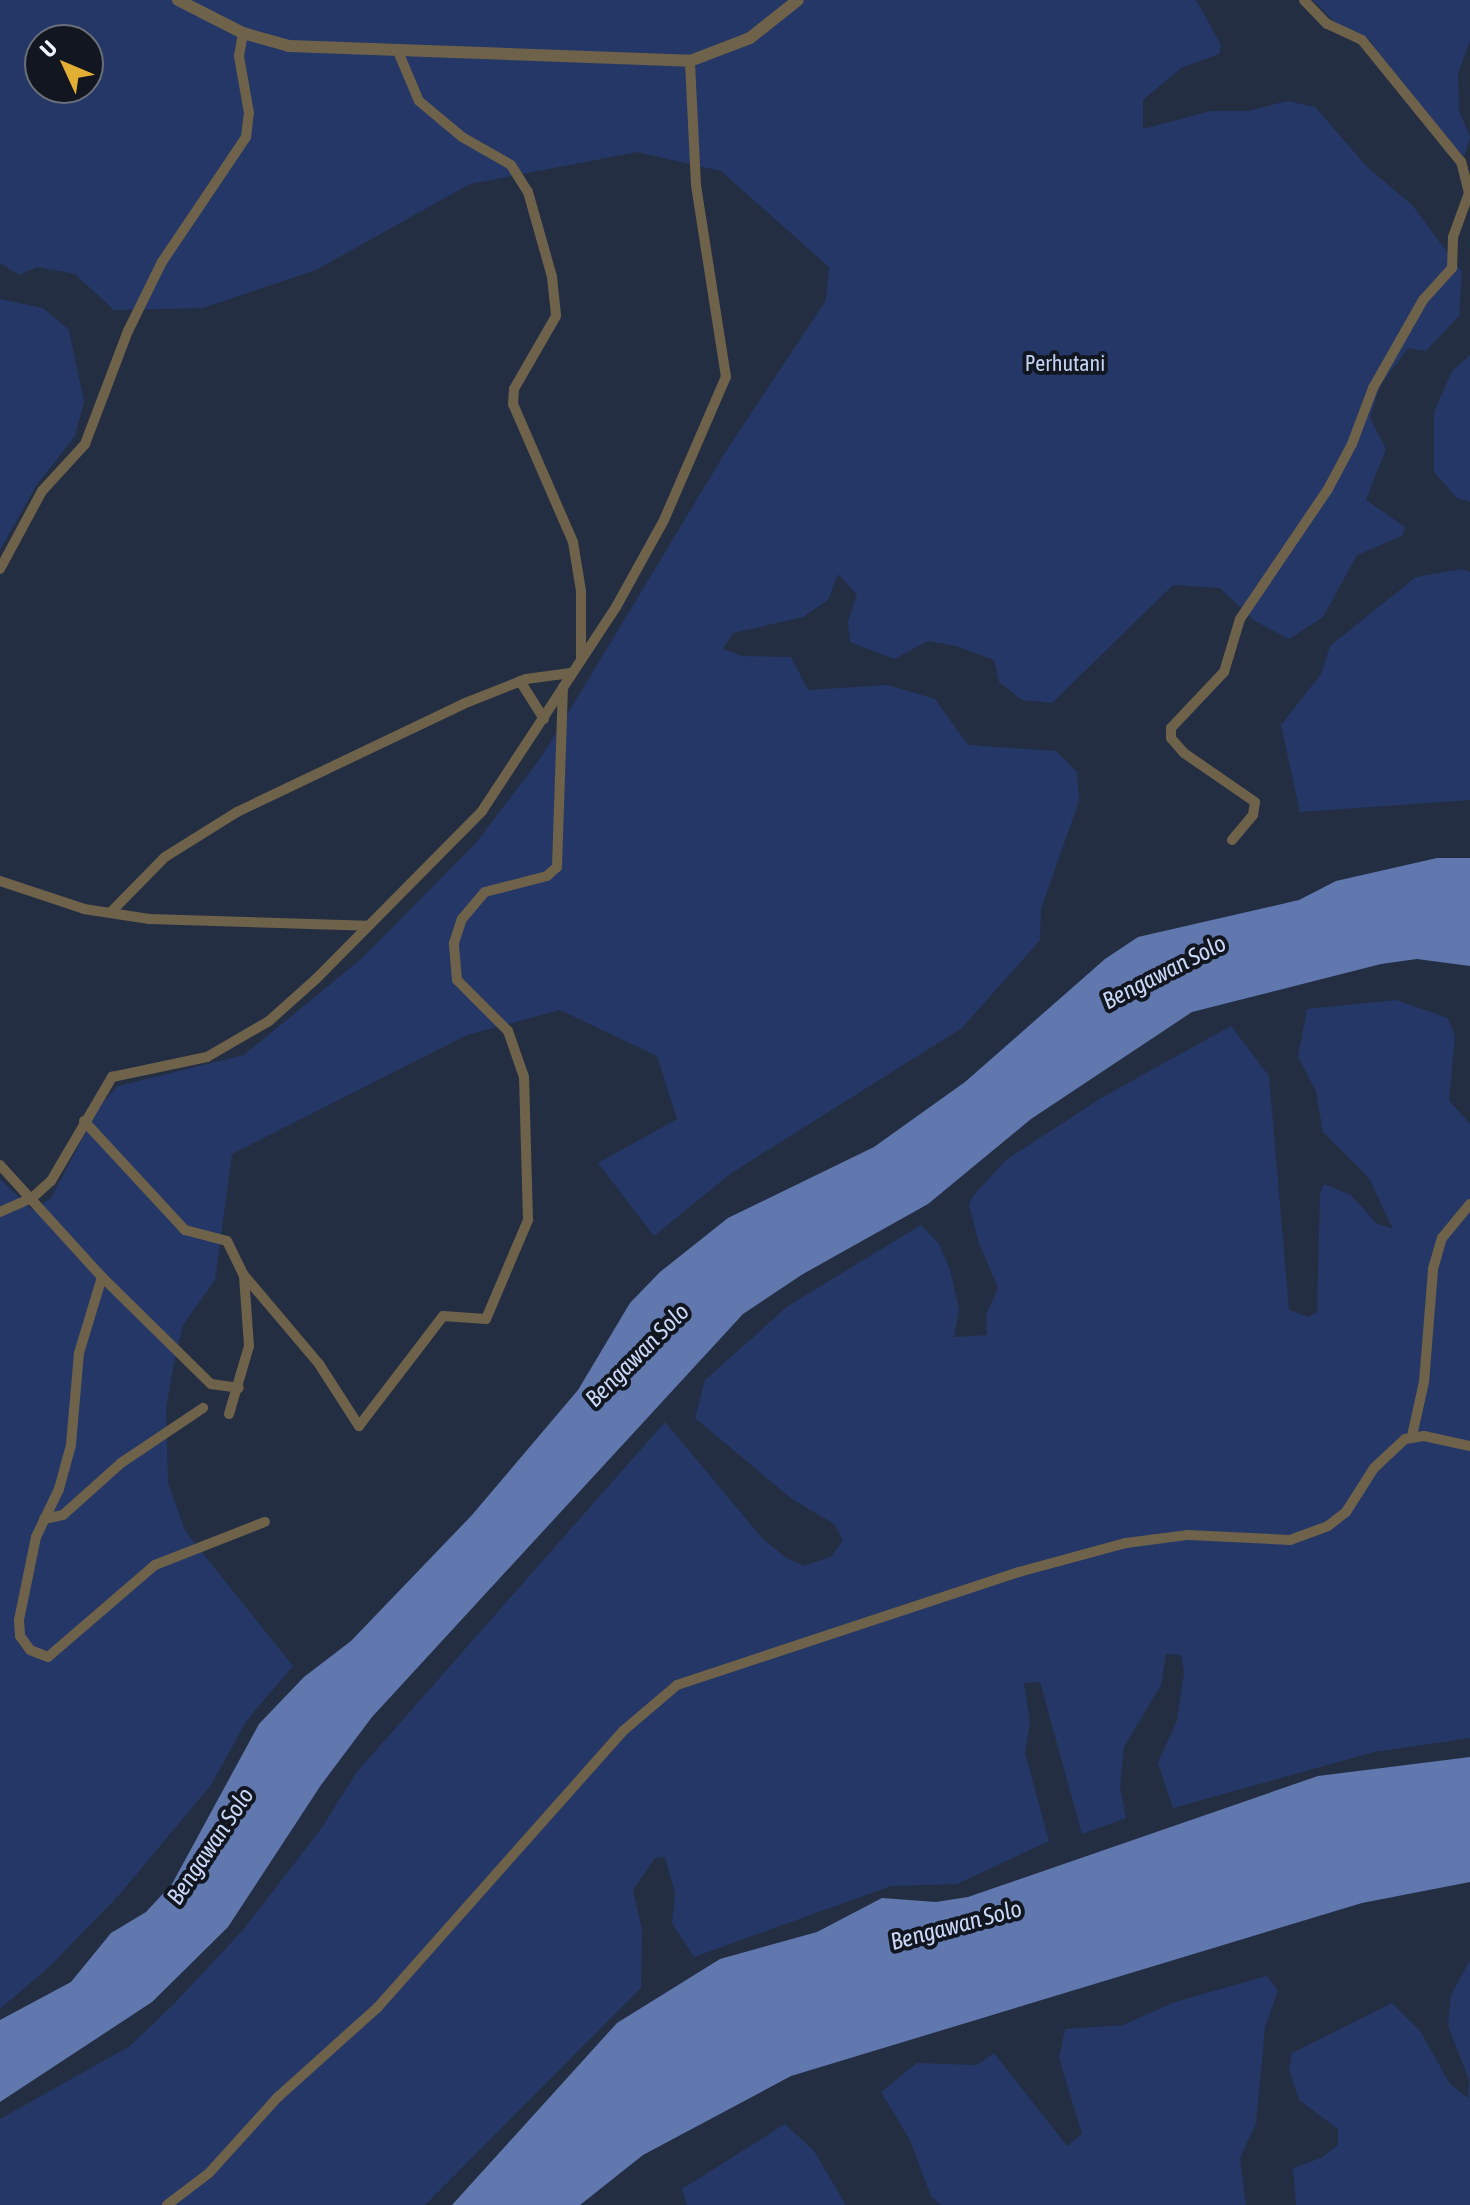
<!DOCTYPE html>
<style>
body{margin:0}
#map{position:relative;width:1470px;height:2205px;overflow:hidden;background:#242e43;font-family:"Asap Condensed",sans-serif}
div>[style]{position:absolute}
.green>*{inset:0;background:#243766}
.water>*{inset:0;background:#6078ae}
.minor>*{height:10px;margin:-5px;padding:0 5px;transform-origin:5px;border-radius:5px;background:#6e624a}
.tertiary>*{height:12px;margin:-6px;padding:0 6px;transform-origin:6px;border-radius:6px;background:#6e624a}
span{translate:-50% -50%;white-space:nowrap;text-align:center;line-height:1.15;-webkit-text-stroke:8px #121620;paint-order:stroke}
.park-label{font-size:22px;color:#c3d2f2}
.water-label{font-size:24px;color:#cad8f8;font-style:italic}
.north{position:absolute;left:24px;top:24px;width:80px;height:80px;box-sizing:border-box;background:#121620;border:2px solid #6b6f79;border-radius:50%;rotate:314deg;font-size:22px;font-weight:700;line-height:32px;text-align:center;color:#f1f5fe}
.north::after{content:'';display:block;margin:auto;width:28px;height:36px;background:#e2af34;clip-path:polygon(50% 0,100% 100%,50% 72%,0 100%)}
</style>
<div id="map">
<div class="green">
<div style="clip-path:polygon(evenodd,0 0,1196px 0,1221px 45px,1219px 54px,1181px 68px,1143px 100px,1143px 129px,1211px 111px,1249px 111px,1287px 101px,1315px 107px,1368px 168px,1412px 205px,1462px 272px,1459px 316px,1426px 351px,1408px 348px,1380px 386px,1370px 418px,1386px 449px,1366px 500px,1405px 527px,1402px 536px,1357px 555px,1323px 617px,1289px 639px,1255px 621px,1220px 588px,1173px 585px,1052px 703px,1022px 700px,999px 682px,994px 660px,956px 646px,928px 641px,894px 659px,850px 642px,848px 621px,857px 595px,838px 574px,828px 600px,803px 617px,733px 633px,723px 649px,742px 656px,791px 657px,808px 690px,888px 685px,935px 699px,968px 745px,1056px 751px,1077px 772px,1079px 801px,1041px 909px,1040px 940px,962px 1028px,730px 1174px,654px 1236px,598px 1163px,677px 1119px,657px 1056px,560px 1010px,467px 1035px,232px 1154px,215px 1280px,183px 1325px,173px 1368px,166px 1410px,168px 1482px,185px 1531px,293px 1666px,247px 1720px,211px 1785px,119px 1895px,48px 1968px,0 2009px,0 1179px,32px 1210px,51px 1198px,99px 1107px,118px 1086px,244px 1055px,360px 960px,475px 844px,542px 756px,728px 448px,826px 300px,829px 267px,721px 171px,637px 152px,470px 184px,316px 270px,203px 308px,114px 310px,75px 274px,37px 267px,19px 275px,0 263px,0 0,40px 40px,88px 40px,88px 88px,40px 88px,40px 40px)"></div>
<div style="clip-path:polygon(1313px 0,1470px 0,1470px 41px,1458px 73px,1459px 111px,1470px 137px,1464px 157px,1391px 75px,1370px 40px,1338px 25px)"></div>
<div style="clip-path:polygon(0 299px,43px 308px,69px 330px,84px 402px,75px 436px,36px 486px,0 550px)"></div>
<div style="clip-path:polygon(1470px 355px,1470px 502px,1457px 498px,1434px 472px,1434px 412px,1452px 371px)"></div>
<div style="clip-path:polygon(1462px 569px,1470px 572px,1470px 800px,1300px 812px,1281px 725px,1321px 674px,1330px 646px,1416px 577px)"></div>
<div style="clip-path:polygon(1396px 1000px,1448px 1018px,1455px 1036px,1449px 1100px,1470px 1124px,1470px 1738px,1374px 1752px,1173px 1808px,1158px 1763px,1177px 1720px,1184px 1673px,1181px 1655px,1166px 1654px,1161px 1685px,1124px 1747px,1120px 1787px,1126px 1818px,1082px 1834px,1040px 1682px,1024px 1683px,1030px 1723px,1025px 1753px,1049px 1841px,957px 1884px,891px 1886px,694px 1957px,672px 1923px,675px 1893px,665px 1857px,655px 1858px,633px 1890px,642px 1930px,641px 1988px,425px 2205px,0 2205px,0 2119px,130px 2046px,174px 2004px,243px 1930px,321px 1829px,356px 1773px,665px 1422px,762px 1538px,785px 1557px,804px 1566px,832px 1556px,843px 1540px,834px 1524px,792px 1499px,695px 1418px,705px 1380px,788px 1306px,921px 1225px,939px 1244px,950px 1270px,959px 1309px,954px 1337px,987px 1335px,986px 1315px,998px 1288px,979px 1243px,969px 1205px,973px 1196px,1006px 1160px,1101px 1098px,1231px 1026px,1269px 1076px,1289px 1310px,1308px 1317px,1317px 1312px,1320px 1193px,1324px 1184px,1351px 1195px,1376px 1223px,1393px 1229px,1369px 1178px,1323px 1132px,1316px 1091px,1298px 1057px,1307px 1009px)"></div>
<div style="clip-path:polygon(1470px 1960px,1470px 2205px,1296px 2205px,1293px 2168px,1321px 2158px,1338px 2145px,1338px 2129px,1299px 2100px,1289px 2069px,1292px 2053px,1392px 2003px,1420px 2031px,1450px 2084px,1468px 2098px,1469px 2080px,1448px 2026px,1451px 1995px)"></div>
<div style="clip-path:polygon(1267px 1976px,1278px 1991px,1265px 2027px,1256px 2123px,1240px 2158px,1246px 2205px,941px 2205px,931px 2196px,910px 2140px,881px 2092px,917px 2063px,977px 2065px,994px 2053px,1067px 2146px,1082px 2134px,1059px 2058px,1065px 2029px,1123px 2025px,1175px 2002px)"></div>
<div style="clip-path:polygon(785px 2124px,814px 2151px,846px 2205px,687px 2205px,682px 2189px)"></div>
</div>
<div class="water">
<div style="clip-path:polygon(1437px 858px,1470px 858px,1470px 966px,1417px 959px,1381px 964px,1192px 1012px,1031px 1119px,928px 1204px,803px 1274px,743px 1314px,372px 1717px,321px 1785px,228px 1927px,152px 2002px,0 2102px,0 2020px,71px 1982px,111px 1933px,146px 1912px,172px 1884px,259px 1724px,304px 1677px,351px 1641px,472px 1515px,578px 1390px,630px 1303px,660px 1272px,728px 1218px,874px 1147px,965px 1082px,1105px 959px,1138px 937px,1299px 900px,1336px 881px)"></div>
<div style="clip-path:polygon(1470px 1757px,1470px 1882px,1362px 1903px,791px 2076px,643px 2155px,580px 2205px,452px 2205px,617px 2023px,720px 1959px,817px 1932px,882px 1898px,936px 1902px,968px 1897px,1318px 1776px)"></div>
</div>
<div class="minor">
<div style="left:397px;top:49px;width:56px;rotate:67.1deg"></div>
<div style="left:419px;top:101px;width:56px;rotate:39.9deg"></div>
<div style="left:462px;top:137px;width:56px;rotate:29.7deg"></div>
<div style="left:511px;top:165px;width:32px;rotate:58deg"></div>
<div style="left:528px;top:192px;width:88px;rotate:74.2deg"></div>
<div style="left:552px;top:277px;width:39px;rotate:84deg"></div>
<div style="left:556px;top:316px;width:84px;rotate:119.9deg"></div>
<div style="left:514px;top:389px;width:15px;rotate:94deg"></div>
<div style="left:513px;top:404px;width:150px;rotate:66.5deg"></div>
<div style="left:573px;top:542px;width:50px;rotate:80.7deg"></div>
<div style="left:581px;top:591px;width:67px;rotate:90deg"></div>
<div style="left:0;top:569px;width:89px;rotate:-61.7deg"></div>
<div style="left:42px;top:491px;width:64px;rotate:-47.5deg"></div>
<div style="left:85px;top:444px;width:121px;rotate:-69.2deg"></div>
<div style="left:128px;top:331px;width:77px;rotate:-63.8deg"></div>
<div style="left:162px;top:262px;width:151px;rotate:-56.1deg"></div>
<div style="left:246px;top:137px;width:24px;rotate:-83deg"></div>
<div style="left:249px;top:113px;width:58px;rotate:-100deg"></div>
<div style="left:239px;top:56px;width:23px;rotate:-80deg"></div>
<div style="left:520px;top:681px;width:45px;rotate:57.7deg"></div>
<div style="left:1232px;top:840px;width:33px;rotate:-50deg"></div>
<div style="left:1253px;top:815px;width:13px;rotate:-81deg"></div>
<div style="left:1255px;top:802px;width:86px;rotate:-145.4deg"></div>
<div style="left:1184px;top:753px;width:20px;rotate:-131deg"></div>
<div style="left:1171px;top:738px;width:10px;rotate:-90deg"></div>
<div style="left:1171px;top:728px;width:77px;rotate:-46.6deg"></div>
<div style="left:1224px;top:672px;width:55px;rotate:-73.2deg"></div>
<div style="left:1240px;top:619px;width:157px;rotate:-55.9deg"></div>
<div style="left:1328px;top:489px;width:51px;rotate:-61.9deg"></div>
<div style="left:1352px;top:444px;width:60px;rotate:-69.4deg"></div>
<div style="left:1373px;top:388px;width:101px;rotate:-60.4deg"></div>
<div style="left:1423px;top:300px;width:43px;rotate:-47.8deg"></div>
<div style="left:1452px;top:268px;width:31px;rotate:-88deg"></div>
<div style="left:1453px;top:237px;width:47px;rotate:-70deg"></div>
<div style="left:1469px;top:193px;width:32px;rotate:-104deg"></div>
<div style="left:1461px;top:162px;width:157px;rotate:-129.1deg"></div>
<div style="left:1362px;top:40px;width:38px;rotate:-155deg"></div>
<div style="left:1327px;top:24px;width:33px;rotate:-134deg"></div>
<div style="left:0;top:881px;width:89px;rotate:18.4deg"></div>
<div style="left:84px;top:909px;width:66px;rotate:8.7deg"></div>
<div style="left:149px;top:919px;width:218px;rotate:1.8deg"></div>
<div style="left:110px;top:913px;width:78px;rotate:-45.5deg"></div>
<div style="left:165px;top:857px;width:85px;rotate:-32deg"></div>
<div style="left:237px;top:812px;width:250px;rotate:-25.5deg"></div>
<div style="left:463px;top:704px;width:68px;rotate:-21.6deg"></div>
<div style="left:526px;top:679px;width:45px;rotate:-7.6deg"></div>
<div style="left:84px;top:1121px;width:149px;rotate:47.2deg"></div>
<div style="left:185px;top:1230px;width:43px;rotate:14.7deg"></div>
<div style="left:227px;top:1241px;width:37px;rotate:64deg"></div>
<div style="left:243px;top:1274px;width:118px;rotate:49.8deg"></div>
<div style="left:319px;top:1364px;width:74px;rotate:57.2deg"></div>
<div style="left:359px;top:1426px;width:138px;rotate:-52.6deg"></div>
<div style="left:443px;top:1316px;width:43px;rotate:4deg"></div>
<div style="left:486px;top:1319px;width:108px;rotate:-67deg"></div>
<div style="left:528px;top:1220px;width:143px;rotate:-91.6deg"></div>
<div style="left:524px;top:1077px;width:49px;rotate:-109.2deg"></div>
<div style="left:508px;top:1031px;width:72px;rotate:-135deg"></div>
<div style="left:457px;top:980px;width:37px;rotate:-95deg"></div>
<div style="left:454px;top:943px;width:25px;rotate:-72deg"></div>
<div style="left:462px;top:919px;width:35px;rotate:-50deg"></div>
<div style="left:485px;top:892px;width:64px;rotate:-14.5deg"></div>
<div style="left:547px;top:876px;width:13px;rotate:-42deg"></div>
<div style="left:557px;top:867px;width:180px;rotate:-88.1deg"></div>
<div style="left:0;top:1165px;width:151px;rotate:47.7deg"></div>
<div style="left:102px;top:1277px;width:79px;rotate:106.8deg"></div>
<div style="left:79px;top:1353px;width:92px;rotate:95deg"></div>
<div style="left:71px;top:1445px;width:46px;rotate:105.3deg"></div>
<div style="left:59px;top:1489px;width:53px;rotate:115.6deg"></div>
<div style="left:36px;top:1537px;width:85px;rotate:101.6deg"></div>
<div style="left:19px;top:1620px;width:16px;rotate:86deg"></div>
<div style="left:20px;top:1636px;width:17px;rotate:54deg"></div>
<div style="left:30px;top:1650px;width:19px;rotate:21deg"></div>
<div style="left:48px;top:1657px;width:141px;rotate:-40.7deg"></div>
<div style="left:155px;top:1565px;width:118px;rotate:-21.4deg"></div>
<div style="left:0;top:1212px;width:36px;rotate:-24deg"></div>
<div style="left:33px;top:1197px;width:24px;rotate:-42deg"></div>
<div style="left:51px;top:1181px;width:121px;rotate:-59.6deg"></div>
<div style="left:112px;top:1077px;width:97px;rotate:-11.9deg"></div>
<div style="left:207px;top:1057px;width:72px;rotate:-30.1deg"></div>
<div style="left:269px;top:1021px;width:63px;rotate:-41.8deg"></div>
<div style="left:316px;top:979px;width:236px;rotate:-45.3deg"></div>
<div style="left:482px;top:811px;width:244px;rotate:-56.7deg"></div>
<div style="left:616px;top:607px;width:99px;rotate:-61.1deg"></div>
<div style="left:664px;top:520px;width:156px;rotate:-66.6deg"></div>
<div style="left:726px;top:377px;width:194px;rotate:-98.9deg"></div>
<div style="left:696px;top:185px;width:124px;rotate:-92.8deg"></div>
<div style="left:102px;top:1277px;width:153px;rotate:44.5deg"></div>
<div style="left:211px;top:1384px;width:28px;rotate:8deg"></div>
<div style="left:229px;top:1414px;width:71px;rotate:-73.6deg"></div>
<div style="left:249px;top:1346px;width:70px;rotate:-94.1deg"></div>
<div style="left:1412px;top:1436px;width:55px;rotate:-77.5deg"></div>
<div style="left:1424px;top:1382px;width:113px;rotate:-85.4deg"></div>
<div style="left:1433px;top:1269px;width:32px;rotate:-74deg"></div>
<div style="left:1442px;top:1238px;width:44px;rotate:-50.5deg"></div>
<div style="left:44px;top:1519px;width:19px;rotate:-12deg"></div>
<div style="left:63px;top:1515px;width:78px;rotate:-41.9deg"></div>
<div style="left:121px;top:1463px;width:99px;rotate:-33.9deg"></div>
<div style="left:167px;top:2205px;width:53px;rotate:-37.3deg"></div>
<div style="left:209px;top:2173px;width:103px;rotate:-47.8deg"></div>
<div style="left:278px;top:2097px;width:135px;rotate:-42deg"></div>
<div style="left:378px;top:2007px;width:369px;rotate:-48.4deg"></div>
<div style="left:623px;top:1731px;width:71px;rotate:-40.4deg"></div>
<div style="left:677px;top:1685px;width:360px;rotate:-18.3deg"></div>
<div style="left:1019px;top:1572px;width:111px;rotate:-15.2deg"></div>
<div style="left:1126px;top:1543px;width:63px;rotate:-7.4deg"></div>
<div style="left:1188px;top:1535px;width:102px;rotate:2.8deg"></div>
<div style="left:1290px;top:1540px;width:40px;rotate:-20.2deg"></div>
<div style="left:1328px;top:1526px;width:23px;rotate:-38deg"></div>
<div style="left:1346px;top:1512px;width:52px;rotate:-57.5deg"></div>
<div style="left:1374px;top:1468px;width:42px;rotate:-43.1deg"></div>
<div style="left:1405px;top:1439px;width:19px;rotate:-9deg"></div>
<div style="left:1424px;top:1436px;width:47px;rotate:12.3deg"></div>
</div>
<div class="tertiary">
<div style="left:178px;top:0;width:73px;rotate:26.9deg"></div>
<div style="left:243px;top:33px;width:48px;rotate:15.8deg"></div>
<div style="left:289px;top:46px;width:401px;rotate:2.1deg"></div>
<div style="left:690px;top:61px;width:64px;rotate:-21deg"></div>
<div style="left:750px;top:38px;width:61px;rotate:-38.4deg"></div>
</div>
<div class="park-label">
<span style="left:1065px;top:364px">Perhutani</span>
</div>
<div class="water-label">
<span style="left:1164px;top:972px;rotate:-27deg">Bengawan Solo</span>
<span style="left:637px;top:1355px;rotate:-45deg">Bengawan Solo</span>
<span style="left:210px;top:1846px;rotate:-56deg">Bengawan Solo</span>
<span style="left:956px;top:1925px;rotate:-15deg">Bengawan Solo</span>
</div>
<div class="north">U</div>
</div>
